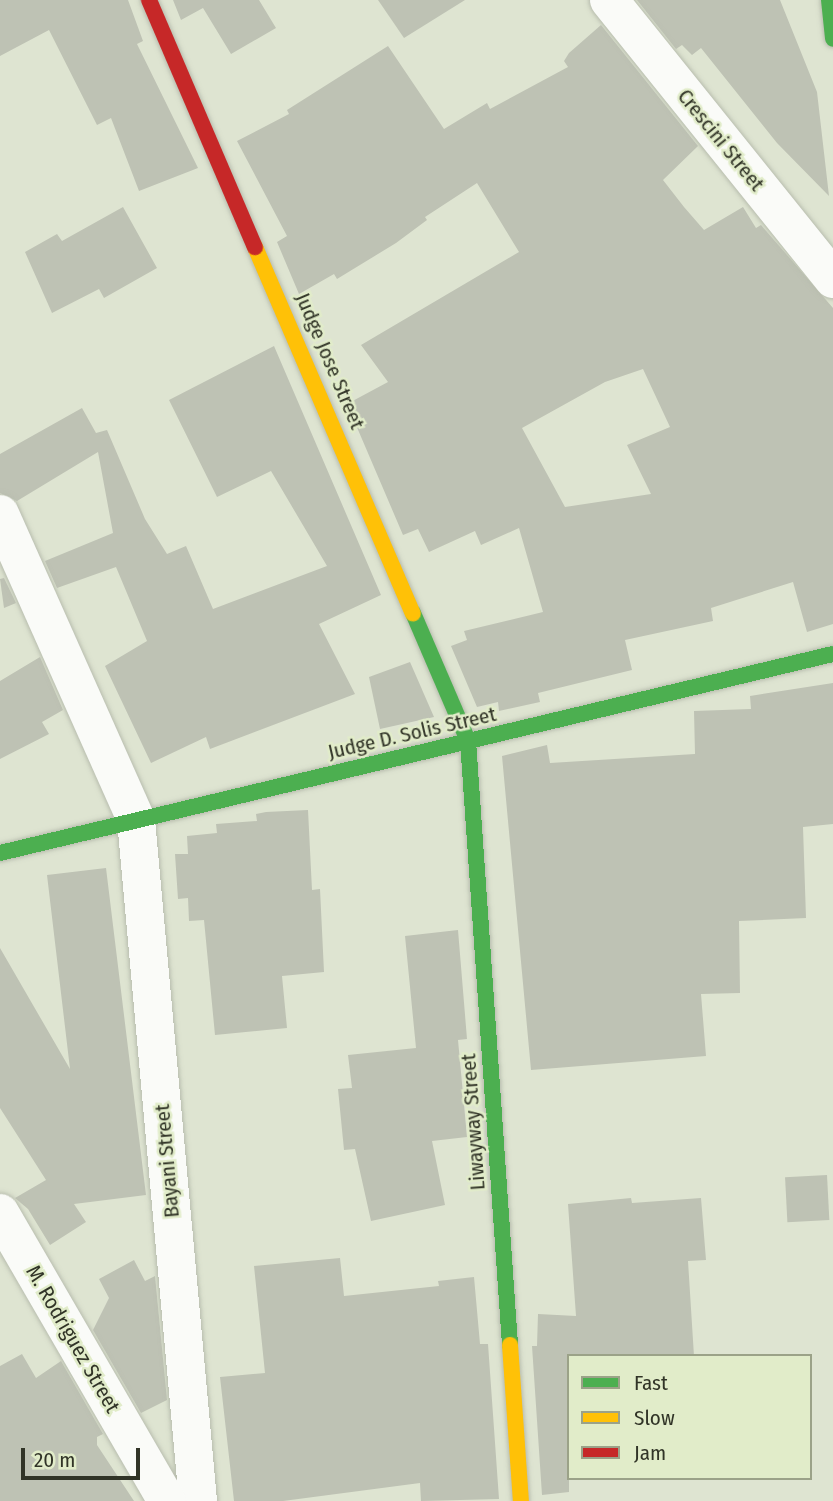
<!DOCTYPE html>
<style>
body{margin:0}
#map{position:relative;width:833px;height:1501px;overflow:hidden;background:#dee4d1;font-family:"Fira Sans Condensed",sans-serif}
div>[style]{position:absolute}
.building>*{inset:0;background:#bec2b4;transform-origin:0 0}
.roads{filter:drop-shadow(0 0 2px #b8bdae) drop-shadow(0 0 2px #b8bdae)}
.street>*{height:38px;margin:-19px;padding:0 19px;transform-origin:19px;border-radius:19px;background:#fafbf8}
.fast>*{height:16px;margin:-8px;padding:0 8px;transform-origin:8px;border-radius:8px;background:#4caf50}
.slow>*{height:16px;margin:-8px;padding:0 8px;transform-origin:8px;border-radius:8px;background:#ffc107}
.jam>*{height:16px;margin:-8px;padding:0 8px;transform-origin:8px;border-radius:8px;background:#c62828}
span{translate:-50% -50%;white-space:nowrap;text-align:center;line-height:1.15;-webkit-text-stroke:5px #e1ecc9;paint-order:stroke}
.street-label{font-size:21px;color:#313427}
.legend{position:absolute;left:567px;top:1354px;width:245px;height:126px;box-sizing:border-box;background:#e1ecc9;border:2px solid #9ba288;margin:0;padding:9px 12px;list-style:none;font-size:21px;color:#313427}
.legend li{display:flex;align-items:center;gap:14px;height:35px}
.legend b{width:35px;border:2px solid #9ba288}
.scale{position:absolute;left:21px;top:1448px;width:119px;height:32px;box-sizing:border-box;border:4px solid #313427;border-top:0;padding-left:9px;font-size:21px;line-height:24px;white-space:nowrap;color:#313427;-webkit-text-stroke:5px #e1ecc9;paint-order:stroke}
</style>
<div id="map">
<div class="building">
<div style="clip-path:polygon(0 0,128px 0,143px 41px,137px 44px,198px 168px,139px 191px,111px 118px,97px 125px,49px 30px,0 56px)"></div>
<div style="clip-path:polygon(173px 0,259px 0,276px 28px,231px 54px,203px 8px,181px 20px)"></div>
<div style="clip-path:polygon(378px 0,465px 0,404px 38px)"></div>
<div style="clip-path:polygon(637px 0,780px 0,817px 92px,829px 196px,777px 143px,701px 48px,692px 55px,682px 45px,676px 49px)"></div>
<div style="clip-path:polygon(evenodd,601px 25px,698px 146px,663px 180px,684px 207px,704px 230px,743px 207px,756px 228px,761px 225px,833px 308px,833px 624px,807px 632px,793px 582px,711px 608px,713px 621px,625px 640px,632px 670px,538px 693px,540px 702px,499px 711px,498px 702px,477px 707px,451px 646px,467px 640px,464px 631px,543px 612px,519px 528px,481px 545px,475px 531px,429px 552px,418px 529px,403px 535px,347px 404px,388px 382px,361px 345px,519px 252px,477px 183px,425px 217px,427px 220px,396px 243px,337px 279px,334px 274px,299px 294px,277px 242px,287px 236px,237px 141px,289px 114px,287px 110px,388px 46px,444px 129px,487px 103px,490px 109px,568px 67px,564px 61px,569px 53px,601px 25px,643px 369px,670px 427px,627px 445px,651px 494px,565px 507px,522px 428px,605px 382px,643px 369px)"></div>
<div style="clip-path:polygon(123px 207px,157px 268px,104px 298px,99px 289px,52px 313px,25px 252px,57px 234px,62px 241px)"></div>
<div style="clip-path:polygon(274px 346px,381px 595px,319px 624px,355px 694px,210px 749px,206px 737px,151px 763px,105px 666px,147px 641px,116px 567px,57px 588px,45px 561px,113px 533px,98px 452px,17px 501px,0 493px,0 454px,82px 408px,96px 433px,107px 430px,145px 519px,167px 554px,186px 546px,213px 609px,327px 566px,271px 471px,217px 497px,169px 400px)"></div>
<div style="clip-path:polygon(4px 578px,16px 603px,4px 608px,0 579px)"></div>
<div style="clip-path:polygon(40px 657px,63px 710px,42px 722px,49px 734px,0 759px,0 681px)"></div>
<div style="clip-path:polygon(410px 662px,434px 717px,380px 729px,369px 677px)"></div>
<div style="clip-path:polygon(833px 683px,833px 824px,803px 827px,806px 918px,739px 921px,740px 993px,701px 994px,706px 1056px,531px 1070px,502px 756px,547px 745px,550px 763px,695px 754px,694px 711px,751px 709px,750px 696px)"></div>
<div style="clip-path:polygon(308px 810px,312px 890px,320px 889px,324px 972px,282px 976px,287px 1028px,215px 1035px,204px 920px,189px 921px,188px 898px,178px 899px,175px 854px,188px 854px,187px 836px,217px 833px,216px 824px,257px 821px,256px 814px,266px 812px)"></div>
<div style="clip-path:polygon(106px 868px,146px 1195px,74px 1204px,86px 1222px,50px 1245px,28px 1209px,15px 1198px,46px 1180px,0 1108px,0 948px,70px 1069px,47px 875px)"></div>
<div style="clip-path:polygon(458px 930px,467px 1039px,458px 1040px,467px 1137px,432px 1141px,445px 1205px,371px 1221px,355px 1149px,344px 1150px,338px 1089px,352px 1088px,348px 1055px,416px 1048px,405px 936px)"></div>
<div style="left:827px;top:1175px;width:45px;height:42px;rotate:87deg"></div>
<div style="clip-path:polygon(631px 1198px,632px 1203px,701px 1198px,706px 1260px,688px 1261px,694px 1356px,569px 1356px,569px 1492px,542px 1495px,532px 1346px,537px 1346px,538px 1314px,576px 1316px,568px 1204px)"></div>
<div style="clip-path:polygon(340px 1258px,344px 1296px,439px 1286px,438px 1281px,474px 1277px,480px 1344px,488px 1344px,499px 1499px,421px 1501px,420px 1483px,283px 1501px,234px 1501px,220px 1377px,265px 1373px,254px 1266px)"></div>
<div style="clip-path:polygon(134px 1260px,145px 1281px,155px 1276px,167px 1400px,141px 1413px,93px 1330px,109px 1298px,99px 1279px)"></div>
<div style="clip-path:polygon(22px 1354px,36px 1378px,61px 1361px,103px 1434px,97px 1437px,97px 1445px,134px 1501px,0 1501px,0 1366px)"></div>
</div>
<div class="roads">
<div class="street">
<div style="left:609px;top:0;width:358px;rotate:51.2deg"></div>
<div style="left:0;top:514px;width:335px;rotate:66deg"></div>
<div style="left:136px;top:820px;width:684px;rotate:84.8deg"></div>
<div style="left:0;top:1213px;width:333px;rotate:59.9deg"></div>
</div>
<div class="fast">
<div style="left:829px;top:0;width:39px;rotate:84deg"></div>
<div style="left:413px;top:613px;width:139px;rotate:66.7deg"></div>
<div style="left:468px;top:741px;width:605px;rotate:86.02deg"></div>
<div style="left:0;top:853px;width:856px;rotate:-13.44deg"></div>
</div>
<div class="slow">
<div style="left:255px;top:247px;width:399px;rotate:66.7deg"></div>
<div style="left:510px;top:1345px;width:156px;rotate:86deg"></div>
</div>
<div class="jam">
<div style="left:149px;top:0;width:269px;rotate:66.8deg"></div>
</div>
</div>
<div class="street-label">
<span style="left:721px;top:140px;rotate:51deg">Crescini Street</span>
<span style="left:330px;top:361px;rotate:67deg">Judge Jose Street</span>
<span style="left:412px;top:733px;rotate:-13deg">Judge D. Solis Street</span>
<span style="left:473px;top:1122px;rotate:-94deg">Liwayway Street</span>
<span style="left:167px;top:1161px;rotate:-95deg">Bayani Street</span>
<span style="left:73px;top:1339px;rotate:60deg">M. Rodriguez Street</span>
</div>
<ul class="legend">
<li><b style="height:9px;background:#4caf50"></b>Fast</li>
<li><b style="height:9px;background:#ffc107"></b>Slow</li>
<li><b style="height:9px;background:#c62828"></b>Jam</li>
</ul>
<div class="scale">20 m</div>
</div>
